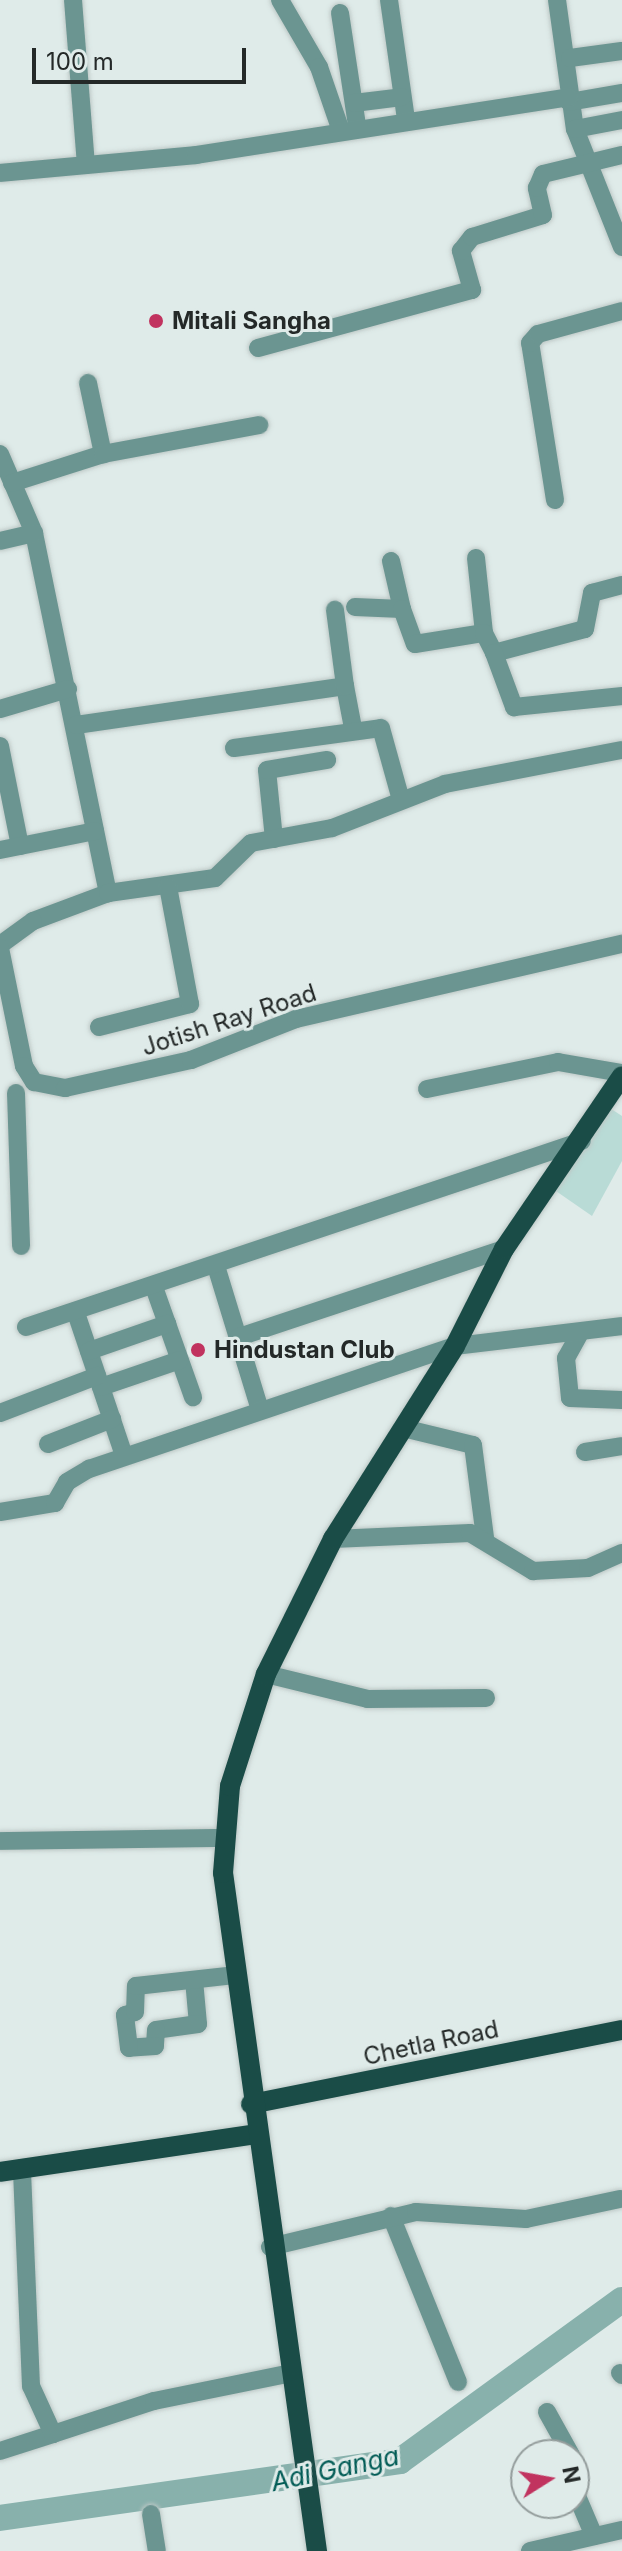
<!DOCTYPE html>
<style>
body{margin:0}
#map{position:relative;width:622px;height:2551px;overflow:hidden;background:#dfebe9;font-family:Inter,sans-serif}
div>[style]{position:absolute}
.green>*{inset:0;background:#b9dbd6}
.river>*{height:26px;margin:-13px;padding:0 13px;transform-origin:13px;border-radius:13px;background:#88b1ac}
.roads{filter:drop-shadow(0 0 2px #bdc8c6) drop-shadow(0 0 2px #bdc8c6)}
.minor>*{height:18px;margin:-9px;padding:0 9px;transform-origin:9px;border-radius:9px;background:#6b9591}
.major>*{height:20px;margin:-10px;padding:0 10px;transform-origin:10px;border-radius:10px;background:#1a4c47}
.dots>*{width:22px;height:22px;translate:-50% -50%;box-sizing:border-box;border:4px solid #dfebe9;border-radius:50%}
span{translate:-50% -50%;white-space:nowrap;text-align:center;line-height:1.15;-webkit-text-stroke:6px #dfebe9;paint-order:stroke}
.poi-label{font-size:24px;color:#242928;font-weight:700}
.left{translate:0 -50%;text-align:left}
.street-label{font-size:24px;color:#242928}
.water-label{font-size:26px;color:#025c56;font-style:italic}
.north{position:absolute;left:510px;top:2439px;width:80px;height:80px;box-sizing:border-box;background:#dfebe9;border:2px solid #949d9c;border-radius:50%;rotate:79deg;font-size:22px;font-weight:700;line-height:32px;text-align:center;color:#242928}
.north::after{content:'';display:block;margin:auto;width:28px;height:36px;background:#c1335f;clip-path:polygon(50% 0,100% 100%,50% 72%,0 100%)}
.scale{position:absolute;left:32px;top:48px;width:214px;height:36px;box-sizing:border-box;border:4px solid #242928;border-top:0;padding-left:10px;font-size:24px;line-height:28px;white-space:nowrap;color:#242928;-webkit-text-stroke:6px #dfebe9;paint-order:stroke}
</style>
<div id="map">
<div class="green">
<div style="clip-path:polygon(602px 1103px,622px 1116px,622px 1161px,592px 1216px,553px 1189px)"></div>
</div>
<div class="river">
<div style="left:0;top:2518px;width:404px;rotate:-8.1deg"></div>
<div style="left:400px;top:2461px;width:274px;rotate:-36deg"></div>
</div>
<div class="roads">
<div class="minor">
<div style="left:73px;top:0;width:165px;rotate:85.5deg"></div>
<div style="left:280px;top:0;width:78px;rotate:59.8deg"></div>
<div style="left:319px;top:67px;width:65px;rotate:71deg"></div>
<div style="left:389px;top:0;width:120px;rotate:81.9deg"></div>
<div style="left:557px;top:0;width:130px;rotate:82.1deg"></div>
<div style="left:575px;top:129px;width:127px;rotate:68.3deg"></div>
<div style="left:340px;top:13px;width:114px;rotate:81.4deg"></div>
<div style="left:570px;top:58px;width:52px;rotate:-7.7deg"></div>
<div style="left:569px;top:102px;width:54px;rotate:-9.6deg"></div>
<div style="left:354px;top:103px;width:48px;rotate:-7.1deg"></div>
<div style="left:575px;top:129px;width:48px;rotate:-10.8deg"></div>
<div style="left:0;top:173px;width:197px;rotate:-5.2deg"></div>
<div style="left:196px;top:155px;width:377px;rotate:-8.8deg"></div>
<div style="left:258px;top:348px;width:222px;rotate:-15.2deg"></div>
<div style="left:472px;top:290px;width:41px;rotate:-105.8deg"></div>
<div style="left:461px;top:251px;width:18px;rotate:-52deg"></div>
<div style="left:472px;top:237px;width:74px;rotate:-17.2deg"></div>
<div style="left:543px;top:215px;width:28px;rotate:-103deg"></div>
<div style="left:537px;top:188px;width:15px;rotate:-67deg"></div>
<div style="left:543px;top:174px;width:81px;rotate:-13.5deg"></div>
<div style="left:88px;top:383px;width:73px;rotate:78.1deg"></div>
<div style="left:0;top:454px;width:86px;rotate:66.7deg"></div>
<div style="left:34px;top:533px;width:368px;rotate:78.4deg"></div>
<div style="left:108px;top:893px;width:80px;rotate:159.5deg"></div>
<div style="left:33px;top:921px;width:41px;rotate:144deg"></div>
<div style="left:12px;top:483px;width:96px;rotate:-17.7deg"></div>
<div style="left:103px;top:454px;width:159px;rotate:-10.5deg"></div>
<div style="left:555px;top:500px;width:159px;rotate:-99deg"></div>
<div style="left:530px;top:343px;width:12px;rotate:-48deg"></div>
<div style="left:538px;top:334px;width:87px;rotate:-15.3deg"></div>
<div style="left:0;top:541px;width:35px;rotate:-13deg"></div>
<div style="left:476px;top:558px;width:75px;rotate:83.9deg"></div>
<div style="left:391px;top:561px;width:49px;rotate:77.1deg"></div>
<div style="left:355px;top:607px;width:47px;rotate:2.4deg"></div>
<div style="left:402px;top:609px;width:37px;rotate:70deg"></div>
<div style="left:415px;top:644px;width:70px;rotate:-9.1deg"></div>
<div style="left:484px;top:633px;width:22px;rotate:63deg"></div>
<div style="left:494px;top:653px;width:94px;rotate:-14.8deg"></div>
<div style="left:585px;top:629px;width:37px;rotate:-79deg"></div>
<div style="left:592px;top:593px;width:31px;rotate:-15deg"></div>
<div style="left:494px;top:653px;width:58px;rotate:69.7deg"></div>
<div style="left:514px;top:707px;width:109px;rotate:-5.8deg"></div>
<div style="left:345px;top:686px;width:43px;rotate:79.2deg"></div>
<div style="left:0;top:709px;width:71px;rotate:-16.4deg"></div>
<div style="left:76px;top:725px;width:272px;rotate:-8.2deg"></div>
<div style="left:345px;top:686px;width:77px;rotate:-97.5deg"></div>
<div style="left:0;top:746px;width:102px;rotate:78.7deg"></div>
<div style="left:234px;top:748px;width:148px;rotate:-7.7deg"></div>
<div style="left:381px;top:728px;width:75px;rotate:74.5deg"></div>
<div style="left:274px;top:839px;width:69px;rotate:-95.8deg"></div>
<div style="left:267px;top:770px;width:61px;rotate:-9.5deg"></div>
<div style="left:0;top:850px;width:97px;rotate:-11.3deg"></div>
<div style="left:108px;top:893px;width:108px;rotate:-8deg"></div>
<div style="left:215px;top:878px;width:50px;rotate:-44.2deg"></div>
<div style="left:251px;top:843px;width:82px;rotate:-10.5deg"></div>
<div style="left:332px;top:828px;width:121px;rotate:-21.3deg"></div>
<div style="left:445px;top:784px;width:180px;rotate:-10.9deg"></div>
<div style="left:0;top:948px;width:120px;rotate:78.5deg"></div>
<div style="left:24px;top:1066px;width:19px;rotate:58deg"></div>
<div style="left:34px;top:1082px;width:32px;rotate:11deg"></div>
<div style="left:65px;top:1088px;width:129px;rotate:-12.5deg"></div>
<div style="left:191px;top:1060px;width:113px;rotate:-21.3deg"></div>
<div style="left:296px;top:1019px;width:335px;rotate:-13deg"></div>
<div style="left:99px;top:1027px;width:94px;rotate:-14.2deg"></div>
<div style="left:190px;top:1004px;width:119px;rotate:-100.6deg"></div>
<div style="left:427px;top:1089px;width:134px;rotate:-11.6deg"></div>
<div style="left:558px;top:1062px;width:65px;rotate:9.8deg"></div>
<div style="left:16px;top:1093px;width:153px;rotate:88.1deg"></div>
<div style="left:216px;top:1266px;width:151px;rotate:73deg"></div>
<div style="left:154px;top:1287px;width:117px;rotate:70.5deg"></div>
<div style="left:76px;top:1313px;width:151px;rotate:71.4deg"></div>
<div style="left:26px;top:1327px;width:586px;rotate:-18.5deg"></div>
<div style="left:580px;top:1333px;width:29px;rotate:119deg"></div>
<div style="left:566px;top:1358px;width:40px;rotate:84.3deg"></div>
<div style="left:570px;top:1398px;width:52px;rotate:2.2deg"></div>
<div style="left:239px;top:1337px;width:279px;rotate:-18.4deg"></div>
<div style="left:89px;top:1351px;width:83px;rotate:-19.1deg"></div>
<div style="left:101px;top:1387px;width:83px;rotate:-18.9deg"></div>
<div style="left:0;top:1413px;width:104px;rotate:-20.9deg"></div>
<div style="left:403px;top:1428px;width:72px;rotate:13.7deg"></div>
<div style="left:473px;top:1445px;width:93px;rotate:82.6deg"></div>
<div style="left:48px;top:1444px;width:69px;rotate:-21.3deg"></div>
<div style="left:585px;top:1452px;width:37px;rotate:-9deg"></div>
<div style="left:0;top:1512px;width:56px;rotate:-9.3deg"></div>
<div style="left:55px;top:1503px;width:24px;rotate:-60deg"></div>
<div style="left:67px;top:1482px;width:26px;rotate:-31deg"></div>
<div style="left:89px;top:1469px;width:386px;rotate:-18.6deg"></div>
<div style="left:455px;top:1346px;width:168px;rotate:-6.8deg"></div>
<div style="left:333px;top:1539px;width:137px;rotate:-2.5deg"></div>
<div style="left:470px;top:1533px;width:74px;rotate:31.1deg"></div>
<div style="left:533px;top:1571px;width:55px;rotate:-3.1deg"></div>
<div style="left:588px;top:1568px;width:37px;rotate:-24deg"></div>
<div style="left:266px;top:1674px;width:105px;rotate:13.8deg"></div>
<div style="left:368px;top:1699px;width:118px;rotate:-0.5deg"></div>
<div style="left:0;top:1841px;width:223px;rotate:-0.8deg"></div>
<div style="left:194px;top:1980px;width:44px;rotate:84.8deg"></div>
<div style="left:198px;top:2024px;width:42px;rotate:171.9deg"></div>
<div style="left:156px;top:2030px;width:16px;rotate:94deg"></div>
<div style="left:155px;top:2046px;width:26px;rotate:176deg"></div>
<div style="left:129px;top:2048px;width:33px;rotate:-97deg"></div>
<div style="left:125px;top:2015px;width:10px;rotate:-17deg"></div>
<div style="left:135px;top:2012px;width:26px;rotate:-88deg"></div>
<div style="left:136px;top:1986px;width:101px;rotate:-6.3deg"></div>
<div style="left:391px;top:2216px;width:179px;rotate:68deg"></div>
<div style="left:270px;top:2247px;width:150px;rotate:-13.5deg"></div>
<div style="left:416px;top:2212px;width:110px;rotate:3.6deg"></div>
<div style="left:526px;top:2219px;width:96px;rotate:-12deg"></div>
<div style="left:620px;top:2373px;width:3px;rotate:45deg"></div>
<div style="left:547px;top:2412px;width:49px;rotate:60.8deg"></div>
<div style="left:53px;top:2434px;width:106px;rotate:-18.1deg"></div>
<div style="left:154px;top:2401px;width:141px;rotate:-11.5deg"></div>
<div style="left:0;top:2451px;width:56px;rotate:-17.8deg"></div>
<div style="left:53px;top:2434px;width:53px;rotate:-114.6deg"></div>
<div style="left:31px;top:2386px;width:218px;rotate:-92.4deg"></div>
<div style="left:574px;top:2489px;width:51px;rotate:66.9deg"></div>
<div style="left:151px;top:2514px;width:37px;rotate:81deg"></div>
<div style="left:530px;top:2551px;width:94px;rotate:-12.9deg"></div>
</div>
<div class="major">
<div style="left:251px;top:2104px;width:378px;rotate:-11.3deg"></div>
<div style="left:0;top:2172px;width:259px;rotate:-8.4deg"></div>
<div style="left:317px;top:2551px;width:684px;rotate:-97.89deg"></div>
<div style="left:223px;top:1873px;width:87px;rotate:-85.4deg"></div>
<div style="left:230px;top:1786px;width:118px;rotate:-72.2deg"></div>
<div style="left:266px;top:1674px;width:151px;rotate:-63.6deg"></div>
<div style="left:333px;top:1539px;width:228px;rotate:-57.7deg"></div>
<div style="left:455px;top:1346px;width:109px;rotate:-63.2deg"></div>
<div style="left:504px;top:1249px;width:209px;rotate:-55.7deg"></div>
</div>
</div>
<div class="dots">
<div style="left:156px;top:321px;background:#c1335f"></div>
<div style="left:198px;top:1350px;background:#c1335f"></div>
</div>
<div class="poi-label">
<span class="left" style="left:172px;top:321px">Mitali Sangha</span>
<span class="left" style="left:214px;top:1350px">Hindustan Club</span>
</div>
<div class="street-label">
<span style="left:229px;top:1020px;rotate:-18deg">Jotish Ray Road</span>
<span style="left:431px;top:2043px;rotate:-12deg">Chetla Road</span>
</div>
<div class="water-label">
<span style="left:335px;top:2469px;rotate:-12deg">Adi Ganga</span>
</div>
<div class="north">N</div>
<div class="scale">100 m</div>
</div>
